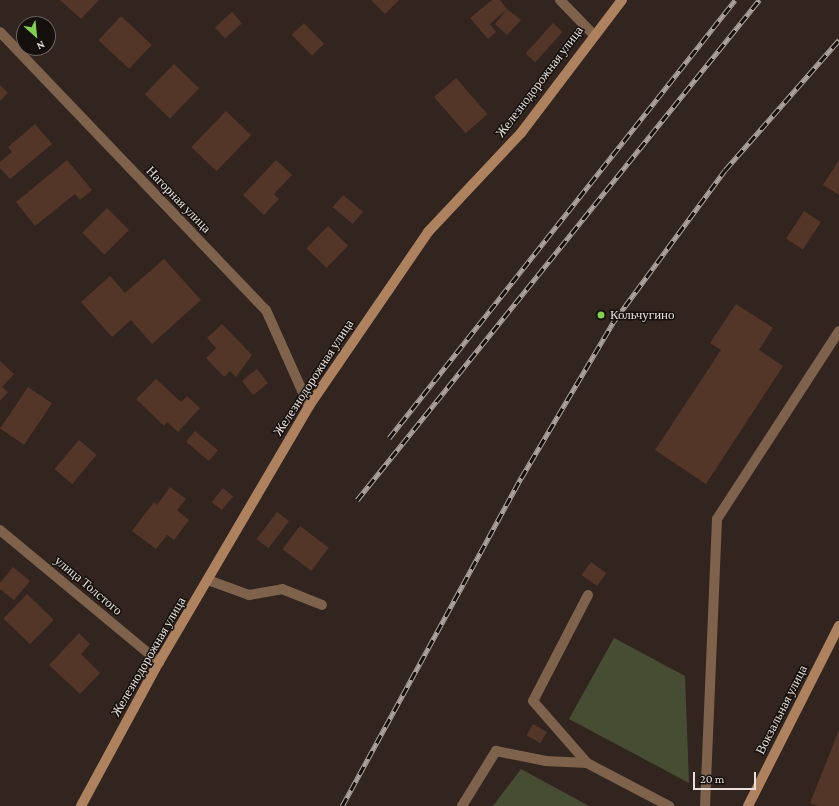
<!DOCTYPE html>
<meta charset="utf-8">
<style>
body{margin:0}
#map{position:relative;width:839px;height:806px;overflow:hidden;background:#32251f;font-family:"Crimson Pro",serif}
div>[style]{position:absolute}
.green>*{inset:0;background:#474d33}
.building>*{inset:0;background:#533627;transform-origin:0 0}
.lane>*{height:10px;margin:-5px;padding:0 5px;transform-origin:5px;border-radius:5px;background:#7e624c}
.street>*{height:10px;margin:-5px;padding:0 5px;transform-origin:5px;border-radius:5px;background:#7e624c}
.secondary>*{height:10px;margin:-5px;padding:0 5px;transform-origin:5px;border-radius:5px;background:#af825f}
.rail>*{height:4.5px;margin-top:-2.25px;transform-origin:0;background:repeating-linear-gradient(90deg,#15100d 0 9px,#ada39e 0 18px);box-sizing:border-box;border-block:1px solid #ada39e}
.dots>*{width:11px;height:11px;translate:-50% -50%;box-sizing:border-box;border:2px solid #15100d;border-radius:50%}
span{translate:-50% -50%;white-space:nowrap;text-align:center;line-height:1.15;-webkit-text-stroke:3px #15100d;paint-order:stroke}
.street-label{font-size:13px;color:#e9e0dc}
.poi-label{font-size:13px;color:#e9e0dc}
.left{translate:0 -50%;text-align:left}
.north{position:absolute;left:16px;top:16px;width:40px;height:40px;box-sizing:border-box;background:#15100d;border:1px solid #6a6360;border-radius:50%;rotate:153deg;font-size:11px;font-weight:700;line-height:16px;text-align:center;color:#e9e0dc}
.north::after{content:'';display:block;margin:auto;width:14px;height:18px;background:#82d04f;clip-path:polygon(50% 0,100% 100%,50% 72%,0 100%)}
.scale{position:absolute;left:693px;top:772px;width:63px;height:18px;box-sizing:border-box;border:2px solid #e9e0dc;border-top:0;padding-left:5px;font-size:12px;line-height:14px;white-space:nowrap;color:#e9e0dc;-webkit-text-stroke:3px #15100d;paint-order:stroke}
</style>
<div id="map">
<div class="green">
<div style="clip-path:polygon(614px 638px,685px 676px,689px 783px,569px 719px)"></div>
<div style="clip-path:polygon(521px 769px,589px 806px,493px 806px)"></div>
</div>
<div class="building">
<div style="clip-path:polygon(60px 0,99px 0,81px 19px)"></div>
<div style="clip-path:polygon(371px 0,399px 0,385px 14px)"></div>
<div style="clip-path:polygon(492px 0,500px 0,507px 9px,490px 24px,496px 32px,488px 39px,470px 18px)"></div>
<div style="clip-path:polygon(507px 9px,521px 20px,507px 35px,495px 24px)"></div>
<div style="left:232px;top:12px;width:15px;height:23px;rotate:48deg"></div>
<div style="left:121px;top:16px;width:42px;height:33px;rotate:43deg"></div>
<div style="left:304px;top:23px;width:29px;height:17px;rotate:46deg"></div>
<div style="left:553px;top:23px;width:13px;height:41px;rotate:42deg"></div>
<div style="left:174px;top:64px;width:35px;height:42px;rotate:44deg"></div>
<div style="left:456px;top:78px;width:48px;height:29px;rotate:49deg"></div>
<div style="clip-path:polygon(0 85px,8px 93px,0 101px)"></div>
<div style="left:226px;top:111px;width:35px;height:50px;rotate:44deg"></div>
<div style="clip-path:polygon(35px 124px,52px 144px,10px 179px,0 168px,0 162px,12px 152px,8px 147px)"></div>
<div style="clip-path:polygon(67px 160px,92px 190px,80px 200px,75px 194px,35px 226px,16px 202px)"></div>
<div style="clip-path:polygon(276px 160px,292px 175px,274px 194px,279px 199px,264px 215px,243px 195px)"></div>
<div style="clip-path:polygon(839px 160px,839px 195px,823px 185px)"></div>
<div style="left:343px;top:195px;width:26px;height:16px;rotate:40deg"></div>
<div style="left:107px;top:208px;width:31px;height:35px;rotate:45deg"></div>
<div style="left:804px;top:211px;width:20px;height:33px;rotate:33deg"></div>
<div style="left:328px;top:226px;width:28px;height:31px;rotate:44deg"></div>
<div style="clip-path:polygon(164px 259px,201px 300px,152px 344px,131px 320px,112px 337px,81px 302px,110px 276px,125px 293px)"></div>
<div style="clip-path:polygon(736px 304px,773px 328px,759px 350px,783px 366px,706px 484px,655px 450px,721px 350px,710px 343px)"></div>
<div style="clip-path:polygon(222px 324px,252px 355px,236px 377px,230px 371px,224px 377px,206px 358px,216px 348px,207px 338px)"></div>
<div style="clip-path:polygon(0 361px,14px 374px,2px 387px,8px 392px,0 401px)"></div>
<div style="left:257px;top:369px;width:18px;height:19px;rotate:52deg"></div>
<div style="clip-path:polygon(156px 379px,181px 402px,187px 396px,200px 408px,178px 432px,167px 422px,164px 426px,136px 399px)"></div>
<div style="left:28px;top:387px;width:29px;height:50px;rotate:34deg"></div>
<div style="left:195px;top:431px;width:30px;height:14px;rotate:40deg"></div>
<div style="left:79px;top:440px;width:23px;height:38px;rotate:40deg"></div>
<div style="clip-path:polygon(170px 487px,186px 499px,177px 510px,189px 520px,174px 540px,167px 535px,156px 549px,132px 531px,154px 502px,157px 505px)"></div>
<div style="left:223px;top:488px;width:13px;height:18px;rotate:39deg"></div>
<div style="left:277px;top:512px;width:15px;height:34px;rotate:37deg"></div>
<div style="left:300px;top:526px;width:36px;height:29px;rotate:37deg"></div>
<div style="left:591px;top:562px;width:19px;height:16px;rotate:36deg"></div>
<div style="clip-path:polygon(13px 567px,30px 581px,14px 600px,0 589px,0 583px)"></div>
<div style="left:27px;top:594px;width:37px;height:34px;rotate:44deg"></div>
<div style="clip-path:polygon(79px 633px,90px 644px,81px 654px,100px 673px,80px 694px,49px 665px)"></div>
<div style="left:533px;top:724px;width:16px;height:13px;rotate:30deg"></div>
<div style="clip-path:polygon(839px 730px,839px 806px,817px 806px,810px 803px)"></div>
</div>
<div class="lane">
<div style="left:208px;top:580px;width:44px;rotate:20.1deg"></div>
<div style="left:249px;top:595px;width:34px;rotate:-10deg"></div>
<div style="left:282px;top:589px;width:43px;rotate:21.8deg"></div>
<div style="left:588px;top:595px;width:119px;rotate:117.4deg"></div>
<div style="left:533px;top:701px;width:82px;rotate:48.9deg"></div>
<div style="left:587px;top:763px;width:93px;rotate:27.7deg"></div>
<div style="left:462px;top:806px;width:65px;rotate:-58.3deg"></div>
<div style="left:496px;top:751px;width:51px;rotate:11.3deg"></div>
<div style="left:546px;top:761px;width:41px;rotate:2.8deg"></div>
<div style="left:705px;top:806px;width:287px;rotate:-87.6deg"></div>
<div style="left:717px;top:519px;width:224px;rotate:-57deg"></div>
</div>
<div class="street">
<div style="left:560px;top:0;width:47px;rotate:45.9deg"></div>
<div style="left:0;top:32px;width:385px;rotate:46.3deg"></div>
<div style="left:266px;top:310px;width:105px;rotate:65.9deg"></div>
<div style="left:0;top:530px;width:207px;rotate:39.7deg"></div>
</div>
<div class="secondary">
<div style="left:81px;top:806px;width:164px;rotate:-61.6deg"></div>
<div style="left:159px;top:662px;width:297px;rotate:-59.6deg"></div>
<div style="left:309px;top:406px;width:211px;rotate:-55.6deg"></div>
<div style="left:428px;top:232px;width:136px;rotate:-46.8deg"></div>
<div style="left:521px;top:133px;width:167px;rotate:-52.8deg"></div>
<div style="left:748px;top:806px;width:202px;rotate:-63.2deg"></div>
</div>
<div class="rail">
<div style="left:389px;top:438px;width:558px;rotate:-51.69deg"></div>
<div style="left:357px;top:500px;width:642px;rotate:-51.2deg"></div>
<div style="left:342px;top:806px;width:374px;rotate:-61.4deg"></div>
<div style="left:521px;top:478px;width:182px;rotate:-59.4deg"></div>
<div style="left:614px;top:321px;width:187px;rotate:-53.7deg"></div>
<div style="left:725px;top:170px;width:173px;rotate:-48.8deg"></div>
</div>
<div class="dots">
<div style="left:601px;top:315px;background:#82d04f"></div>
</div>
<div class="street-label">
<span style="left:540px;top:82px;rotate:-53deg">Железнодорожная улица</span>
<span style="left:178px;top:200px;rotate:46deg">Нагорная улица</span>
<span style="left:314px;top:378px;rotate:-57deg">Железнодорожная улица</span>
<span style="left:88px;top:586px;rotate:40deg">улица Толстого</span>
<span style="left:149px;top:657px;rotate:-60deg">Железнодорожная улица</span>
<span style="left:782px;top:710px;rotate:-63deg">Вокзальная улица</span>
</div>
<div class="poi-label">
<span class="left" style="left:610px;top:315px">Кольчугино</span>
</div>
<div class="north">N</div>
<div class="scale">20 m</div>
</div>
